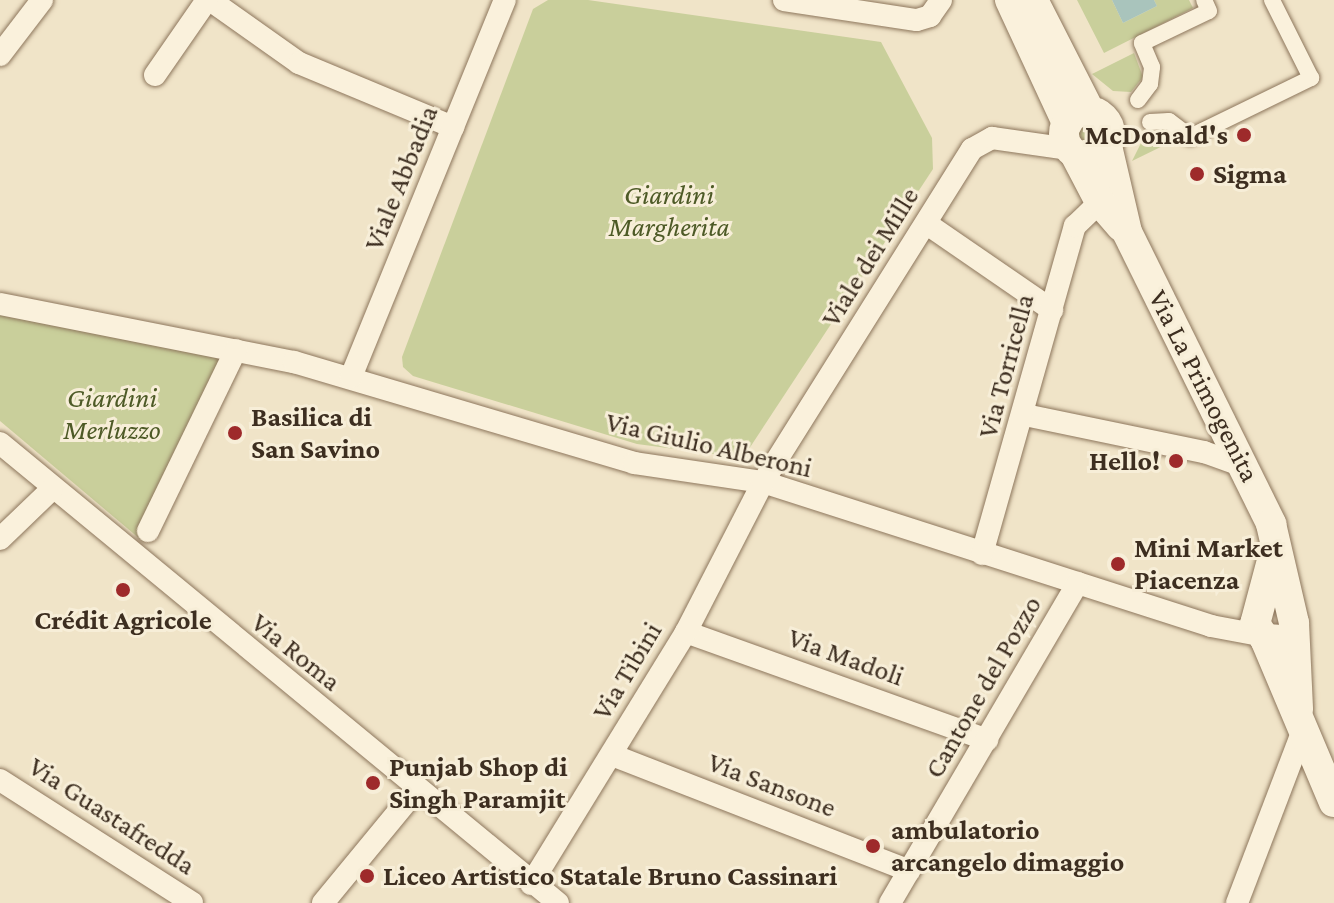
<!DOCTYPE html>
<meta charset="utf-8">
<style>
body{margin:0}
#map{position:relative;width:1334px;height:903px;overflow:hidden;background:#f0e4c8;font-family:"Crimson Pro",serif}
div>[style]{position:absolute}
.green>*{inset:0;background:#c9cf9b}
.round{border-radius:50%}
.water>*{inset:0;background:#a9c4bc}
.roads{filter:drop-shadow(0 0 2px #8d765c) drop-shadow(0 0 2px #8d765c)}
.pedestrian>*{height:16px;margin:-8px;padding:0 8px;transform-origin:8px;border-radius:8px;background:#faf1dc}
.minor>*{height:22px;margin:-11px;padding:0 11px;transform-origin:11px;border-radius:11px;background:#faf1dc}
.secondary>*{height:30px;margin:-15px;padding:0 15px;transform-origin:15px;border-radius:15px;background:#faf1dc}
.secondary>.ring{margin:-15px;padding:0;box-sizing:content-box;background:none;border:30px solid #faf1dc;border-radius:50%}
.dots>*{width:22px;height:22px;translate:-50% -50%;box-sizing:border-box;border:4px solid #f7eed8;border-radius:50%}
span{translate:-50% -50%;white-space:nowrap;text-align:center;line-height:1.15;-webkit-text-stroke:6px #f7eed8;paint-order:stroke}
.poi-label{font-size:28px;color:#3d2e20;font-weight:700}
.right{translate:-100% -50%;text-align:right}
.left{translate:0 -50%;text-align:left}
.street-label{font-size:28px;color:#3d2e20}
.park-label{font-size:28px;color:#4d5a26;font-style:italic}
</style>
<div id="map">
<div class="green">
<div style="clip-path:polygon(548px 0,588px 0,881px 42px,932px 138px,933px 169px,743px 458px,637px 444px,413px 376px,403px 367px,402px 357px,533px 9px)"></div>
<div style="clip-path:polygon(1077px 0,1112px 0,1123px 23px,1157px 6px,1154px 0,1189px 0,1193px 8px,1104px 53px)"></div>
<div style="clip-path:polygon(1134px 53px,1143px 77px,1131px 92px,1113px 91px,1092px 74px)"></div>
<div class="round" style="left:1075px;top:120px;width:26px;height:26px"></div>
<div style="clip-path:polygon(1163px 129px,1177px 139px,1132px 161px,1144px 137px)"></div>
<div style="clip-path:polygon(0 315px,227px 360px,140px 539px,0 421px)"></div>
</div>
<div class="water">
<div style="clip-path:polygon(1112px 0,1154px 0,1157px 6px,1123px 23px)"></div>
</div>
<div class="roads">
<div class="pedestrian">
<div style="left:1138px;top:100px;width:20px;rotate:-53deg"></div>
<div style="left:1150px;top:84px;width:17px;rotate:-83deg"></div>
<div style="left:1152px;top:67px;width:26px;rotate:-113deg"></div>
<div style="left:1142px;top:43px;width:74px;rotate:-25.5deg"></div>
<div style="left:1209px;top:11px;width:12px;rotate:-114deg"></div>
<div style="left:1150px;top:122px;width:19px;rotate:-3deg"></div>
<div style="left:1169px;top:121px;width:26px;rotate:37deg"></div>
<div style="left:1190px;top:137px;width:135px;rotate:-26deg"></div>
<div style="left:1311px;top:78px;width:87px;rotate:-116.6deg"></div>
</div>
<div class="minor">
<div style="left:210px;top:0;width:109px;rotate:35.3deg"></div>
<div style="left:299px;top:63px;width:167px;rotate:22.6deg"></div>
<div style="left:784px;top:0;width:134px;rotate:8.6deg"></div>
<div style="left:917px;top:20px;width:14px;rotate:-17deg"></div>
<div style="left:930px;top:16px;width:19px;rotate:-55deg"></div>
<div style="left:0;top:55px;width:69px;rotate:-52.6deg"></div>
<div style="left:155px;top:75px;width:91px;rotate:-55.3deg"></div>
<div style="left:927px;top:224px;width:152px;rotate:34.5deg"></div>
<div style="left:0;top:304px;width:300px;rotate:11.2deg"></div>
<div style="left:294px;top:362px;width:355px;rotate:16.5deg"></div>
<div style="left:634px;top:463px;width:130px;rotate:8.4deg"></div>
<div style="left:763px;top:482px;width:471px;rotate:17.8deg"></div>
<div style="left:1211px;top:626px;width:49px;rotate:10.6deg"></div>
<div style="left:351px;top:377px;width:407px;rotate:-67.8deg"></div>
<div style="left:1025px;top:415px;width:183px;rotate:11.7deg"></div>
<div style="left:1204px;top:452px;width:45px;rotate:19.7deg"></div>
<div style="left:0;top:443px;width:723px;rotate:39.5deg"></div>
<div style="left:148px;top:531px;width:201px;rotate:-64.1deg"></div>
<div style="left:0;top:539px;width:72px;rotate:-43.9deg"></div>
<div style="left:982px;top:554px;width:341px;rotate:-74.2deg"></div>
<div style="left:1075px;top:226px;width:35px;rotate:-44deg"></div>
<div style="left:686px;top:632px;width:320px;rotate:19.7deg"></div>
<div style="left:612px;top:755px;width:319px;rotate:21.3deg"></div>
<div style="left:0;top:780px;width:228px;rotate:32.6deg"></div>
<div style="left:531px;top:884px;width:296px;rotate:-58.4deg"></div>
<div style="left:686px;top:632px;width:169px;rotate:-62.8deg"></div>
<div style="left:763px;top:482px;width:393px;rotate:-57.9deg"></div>
<div style="left:972px;top:149px;width:23px;rotate:-29deg"></div>
<div style="left:992px;top:138px;width:78px;rotate:8.1deg"></div>
<div style="left:323px;top:903px;width:148px;rotate:-50.5deg"></div>
<div style="left:890px;top:903px;width:371px;rotate:-59.6deg"></div>
<div style="left:1237px;top:903px;width:187px;rotate:-69.1deg"></div>
</div>
<div class="secondary">
<div style="left:1010px;top:0;width:136px;rotate:65.1deg"></div>
<div style="left:1033px;top:0;width:123px;rotate:63deg"></div>
<div class="ring" style="left:1064px;top:111px;width:16px;height:16px"></div>
<div style="left:1107px;top:146px;width:88px;rotate:76.9deg"></div>
<div style="left:1127px;top:232px;width:326px;rotate:63.7deg"></div>
<div style="left:1271px;top:524px;width:102px;rotate:76.9deg"></div>
<div style="left:1294px;top:623px;width:86px;rotate:87.3deg"></div>
<div style="left:1075px;top:154px;width:54px;rotate:62.5deg"></div>
<div style="left:1100px;top:202px;width:32px;rotate:49deg"></div>
<div style="left:1274px;top:553px;width:73px;rotate:105deg"></div>
<div style="left:1255px;top:624px;width:18px;rotate:56deg"></div>
<div style="left:1265px;top:639px;width:18px;rotate:3deg"></div>
<div style="left:1265px;top:639px;width:177px;rotate:67.1deg"></div>
</div>
</div>
<div class="dots">
<div style="left:1244px;top:135px;background:#9e2a2b"></div>
<div style="left:1197px;top:174px;background:#9e2a2b"></div>
<div style="left:235px;top:433px;background:#9e2a2b"></div>
<div style="left:1176px;top:461px;background:#9e2a2b"></div>
<div style="left:1118px;top:564px;background:#9e2a2b"></div>
<div style="left:123px;top:590px;background:#9e2a2b"></div>
<div style="left:373px;top:783px;background:#9e2a2b"></div>
<div style="left:873px;top:846px;background:#9e2a2b"></div>
<div style="left:367px;top:876px;background:#9e2a2b"></div>
</div>
<div class="poi-label">
<span class="right" style="left:1228px;top:135px">McDonald's</span>
<span class="left" style="left:1213px;top:174px">Sigma</span>
<span class="left" style="left:251px;top:433px">Basilica di<br>San Savino</span>
<span class="right" style="left:1160px;top:461px">Hello!</span>
<span class="left" style="left:1134px;top:564px">Mini Market<br>Piacenza</span>
<span style="left:123px;top:620px">Crédit Agricole</span>
<span class="left" style="left:389px;top:783px">Punjab Shop di<br>Singh Paramjit</span>
<span class="left" style="left:891px;top:846px">ambulatorio<br>arcangelo dimaggio</span>
<span class="left" style="left:383px;top:876px">Liceo Artistico Statale Bruno Cassinari</span>
</div>
<div class="street-label">
<span style="left:401px;top:178px;rotate:-68deg">Viale Abbadia</span>
<span style="left:870px;top:257px;rotate:-58deg">Viale dei Mille</span>
<span style="left:1006px;top:366px;rotate:-75deg">Via Torricella</span>
<span style="left:1204px;top:386px;rotate:63deg">Via La Primogenita</span>
<span style="left:709px;top:445px;rotate:13deg">Via Giulio Alberoni</span>
<span style="left:296px;top:652px;rotate:39deg">Via Roma</span>
<span style="left:846px;top:657px;rotate:20deg">Via Madoli</span>
<span style="left:627px;top:671px;rotate:-59deg">Via Tibini</span>
<span style="left:983px;top:687px;rotate:-60deg">Cantone del Pozzo</span>
<span style="left:772px;top:785px;rotate:21deg">Via Sansone</span>
<span style="left:112px;top:816px;rotate:33deg">Via Guastafredda</span>
</div>
<div class="park-label">
<span style="left:669px;top:211px">Giardini<br>Margherita</span>
<span style="left:112px;top:414px">Giardini<br>Merluzzo</span>
</div>
</div>
